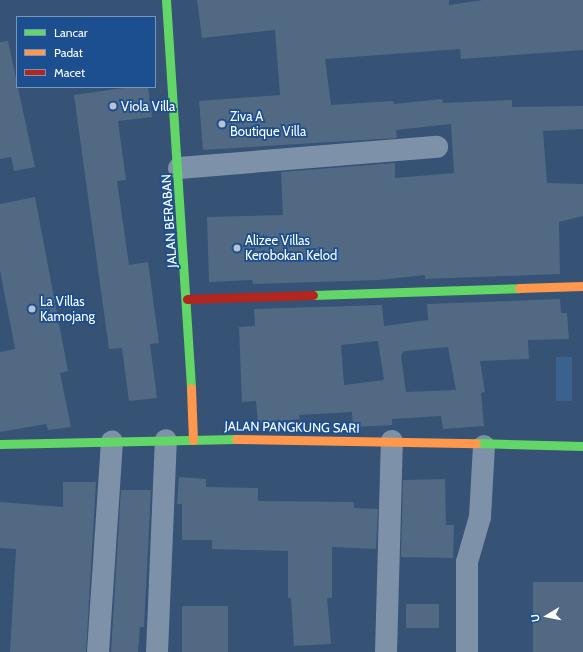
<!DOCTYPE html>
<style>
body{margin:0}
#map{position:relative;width:583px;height:652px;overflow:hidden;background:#365274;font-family:Cabin,sans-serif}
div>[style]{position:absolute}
.water>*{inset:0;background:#3b618d;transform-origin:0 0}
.building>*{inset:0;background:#526984;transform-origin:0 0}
.street>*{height:22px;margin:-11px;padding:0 11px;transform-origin:11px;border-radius:11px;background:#7d92a8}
.fast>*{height:9px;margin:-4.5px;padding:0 4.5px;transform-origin:4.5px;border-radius:4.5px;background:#63d668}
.slow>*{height:9px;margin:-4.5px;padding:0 4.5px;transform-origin:4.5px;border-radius:4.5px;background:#ff974d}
.jam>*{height:9px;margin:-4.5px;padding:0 4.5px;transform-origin:4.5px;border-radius:4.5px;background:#b3261e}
.dots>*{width:11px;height:11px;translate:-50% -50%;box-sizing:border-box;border:2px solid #1b4f8f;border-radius:50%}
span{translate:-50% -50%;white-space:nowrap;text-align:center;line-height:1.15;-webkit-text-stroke:3.5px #1b4f8f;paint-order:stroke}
.poi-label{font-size:13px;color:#fff}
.left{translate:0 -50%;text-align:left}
.street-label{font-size:13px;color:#fff}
.legend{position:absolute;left:16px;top:16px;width:140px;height:72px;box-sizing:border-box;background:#1b4f8f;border:1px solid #7695bc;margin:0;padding:5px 7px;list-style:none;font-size:12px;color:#fff}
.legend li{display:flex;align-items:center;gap:8px;height:20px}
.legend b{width:20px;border:1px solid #7695bc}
.north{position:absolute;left:527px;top:596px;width:40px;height:40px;-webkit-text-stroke:3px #1b4f8f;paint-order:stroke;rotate:260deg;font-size:11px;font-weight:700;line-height:16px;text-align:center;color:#fff}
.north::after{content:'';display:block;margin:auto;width:14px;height:18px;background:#fff;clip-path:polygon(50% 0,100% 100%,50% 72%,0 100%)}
</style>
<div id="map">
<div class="water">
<div style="left:556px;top:357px;width:16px;height:44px"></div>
</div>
<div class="building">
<div style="clip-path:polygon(197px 0,449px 0,449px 5px,483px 0,583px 0,583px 50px,461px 59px,460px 49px,325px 59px,331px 105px,393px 101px,394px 104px,442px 99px,443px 103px,512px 100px,512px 107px,583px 106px,583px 129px,543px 131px,547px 183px,583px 184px,583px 216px,559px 222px,560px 274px,425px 279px,425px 275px,379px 280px,253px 284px,252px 280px,209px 282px,207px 217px,283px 215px,281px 172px,395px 163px,395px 178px,454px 173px,451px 124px,396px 130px,397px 138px,203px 150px,199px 101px,280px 95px,275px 30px,202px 38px)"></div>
<div style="clip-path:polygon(8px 41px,35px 167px,14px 171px,11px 157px,0 159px,0 42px)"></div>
<div style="clip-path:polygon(131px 87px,148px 87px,152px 117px,118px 121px,126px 180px,117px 181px,129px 265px,148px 262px,159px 343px,150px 344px,157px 398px,129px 401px,122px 348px,109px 349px,74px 95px)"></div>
<div style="clip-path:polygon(35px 197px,68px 371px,60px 373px,71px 427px,48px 430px,46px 424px,0 432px,0 352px,15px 349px,0 270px,0 204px)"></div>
<div style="clip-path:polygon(evenodd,560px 299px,561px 313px,567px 313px,569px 339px,528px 340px,529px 359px,480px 361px,485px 392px,481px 393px,484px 426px,443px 429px,441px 416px,392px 419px,392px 425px,353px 427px,352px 412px,299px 415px,300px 419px,258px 423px,256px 401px,242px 402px,239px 327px,255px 326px,254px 309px,382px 305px,384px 326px,428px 320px,427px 304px,560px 299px,378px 341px,384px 380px,344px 385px,341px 345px,378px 341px,560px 299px,448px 347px,456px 390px,406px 392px,401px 355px,404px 351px,448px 347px)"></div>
<div style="clip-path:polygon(179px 477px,206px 479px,206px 487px,258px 488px,258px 501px,354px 502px,354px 508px,378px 509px,376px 549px,332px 547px,332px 598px,327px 598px,331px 644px,294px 646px,291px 598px,288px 598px,288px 551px,212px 549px,212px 540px,182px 540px,182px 504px,177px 504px)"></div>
<div style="clip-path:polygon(445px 479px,446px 525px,454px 525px,453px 558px,401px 557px,403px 480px)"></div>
<div style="clip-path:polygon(63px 482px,96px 482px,86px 652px,10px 652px,16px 549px,0 548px,0 502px,63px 507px)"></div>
<div style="clip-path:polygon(121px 490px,151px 490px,144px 627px,140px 627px,138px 652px,111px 652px)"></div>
<div style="left:533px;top:582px;width:50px;height:70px"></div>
<div style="left:439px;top:604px;width:24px;height:33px;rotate:90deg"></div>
<div style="left:182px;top:606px;width:46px;height:46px"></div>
</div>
<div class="street">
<div style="left:179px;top:168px;width:259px;rotate:-4.7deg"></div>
<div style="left:98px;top:652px;width:211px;rotate:-86.2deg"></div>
<div style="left:157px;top:652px;width:212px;rotate:-87.6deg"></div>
<div style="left:386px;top:652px;width:211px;rotate:-88.4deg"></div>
<div style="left:467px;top:652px;width:90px;rotate:-90deg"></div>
<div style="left:467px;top:562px;width:47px;rotate:-73.9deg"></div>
<div style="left:480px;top:517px;width:71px;rotate:-86.8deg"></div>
</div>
<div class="fast">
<div style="left:166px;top:0;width:389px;rotate:86.3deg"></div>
<div style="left:313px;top:295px;width:206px;rotate:-1.9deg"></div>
<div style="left:476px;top:443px;width:107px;rotate:1.6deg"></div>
<div style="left:0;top:444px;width:236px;rotate:-1.2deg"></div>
</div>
<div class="slow">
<div style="left:519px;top:288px;width:64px;rotate:-1.8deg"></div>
<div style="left:191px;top:388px;width:52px;rotate:87.8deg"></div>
<div style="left:236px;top:439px;width:240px;rotate:1deg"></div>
</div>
<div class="jam">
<div style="left:187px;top:299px;width:126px;rotate:-1.8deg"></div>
</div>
<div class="dots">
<div style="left:113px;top:106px;background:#b9c2ce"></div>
<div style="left:222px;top:124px;background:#b9c2ce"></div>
<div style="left:237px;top:248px;background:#b9c2ce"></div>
<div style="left:32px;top:309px;background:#b9c2ce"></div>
</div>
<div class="poi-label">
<span class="left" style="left:121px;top:106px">Viola Villa</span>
<span class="left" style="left:230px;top:124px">Ziva A<br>Boutique Villa</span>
<span class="left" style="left:245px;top:248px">Alizee Villas<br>Kerobokan Kelod</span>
<span class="left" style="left:40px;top:309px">La Villas<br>Kamojang</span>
</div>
<div class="street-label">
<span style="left:169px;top:221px;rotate:-94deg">JALAN BERABAN</span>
<span style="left:292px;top:427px;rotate:1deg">JALAN PANGKUNG SARI</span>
</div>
<ul class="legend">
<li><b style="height:5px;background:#63d668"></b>Lancar</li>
<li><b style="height:5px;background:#ff974d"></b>Padat</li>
<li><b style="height:5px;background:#b3261e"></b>Macet</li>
</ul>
<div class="north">U</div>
</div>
